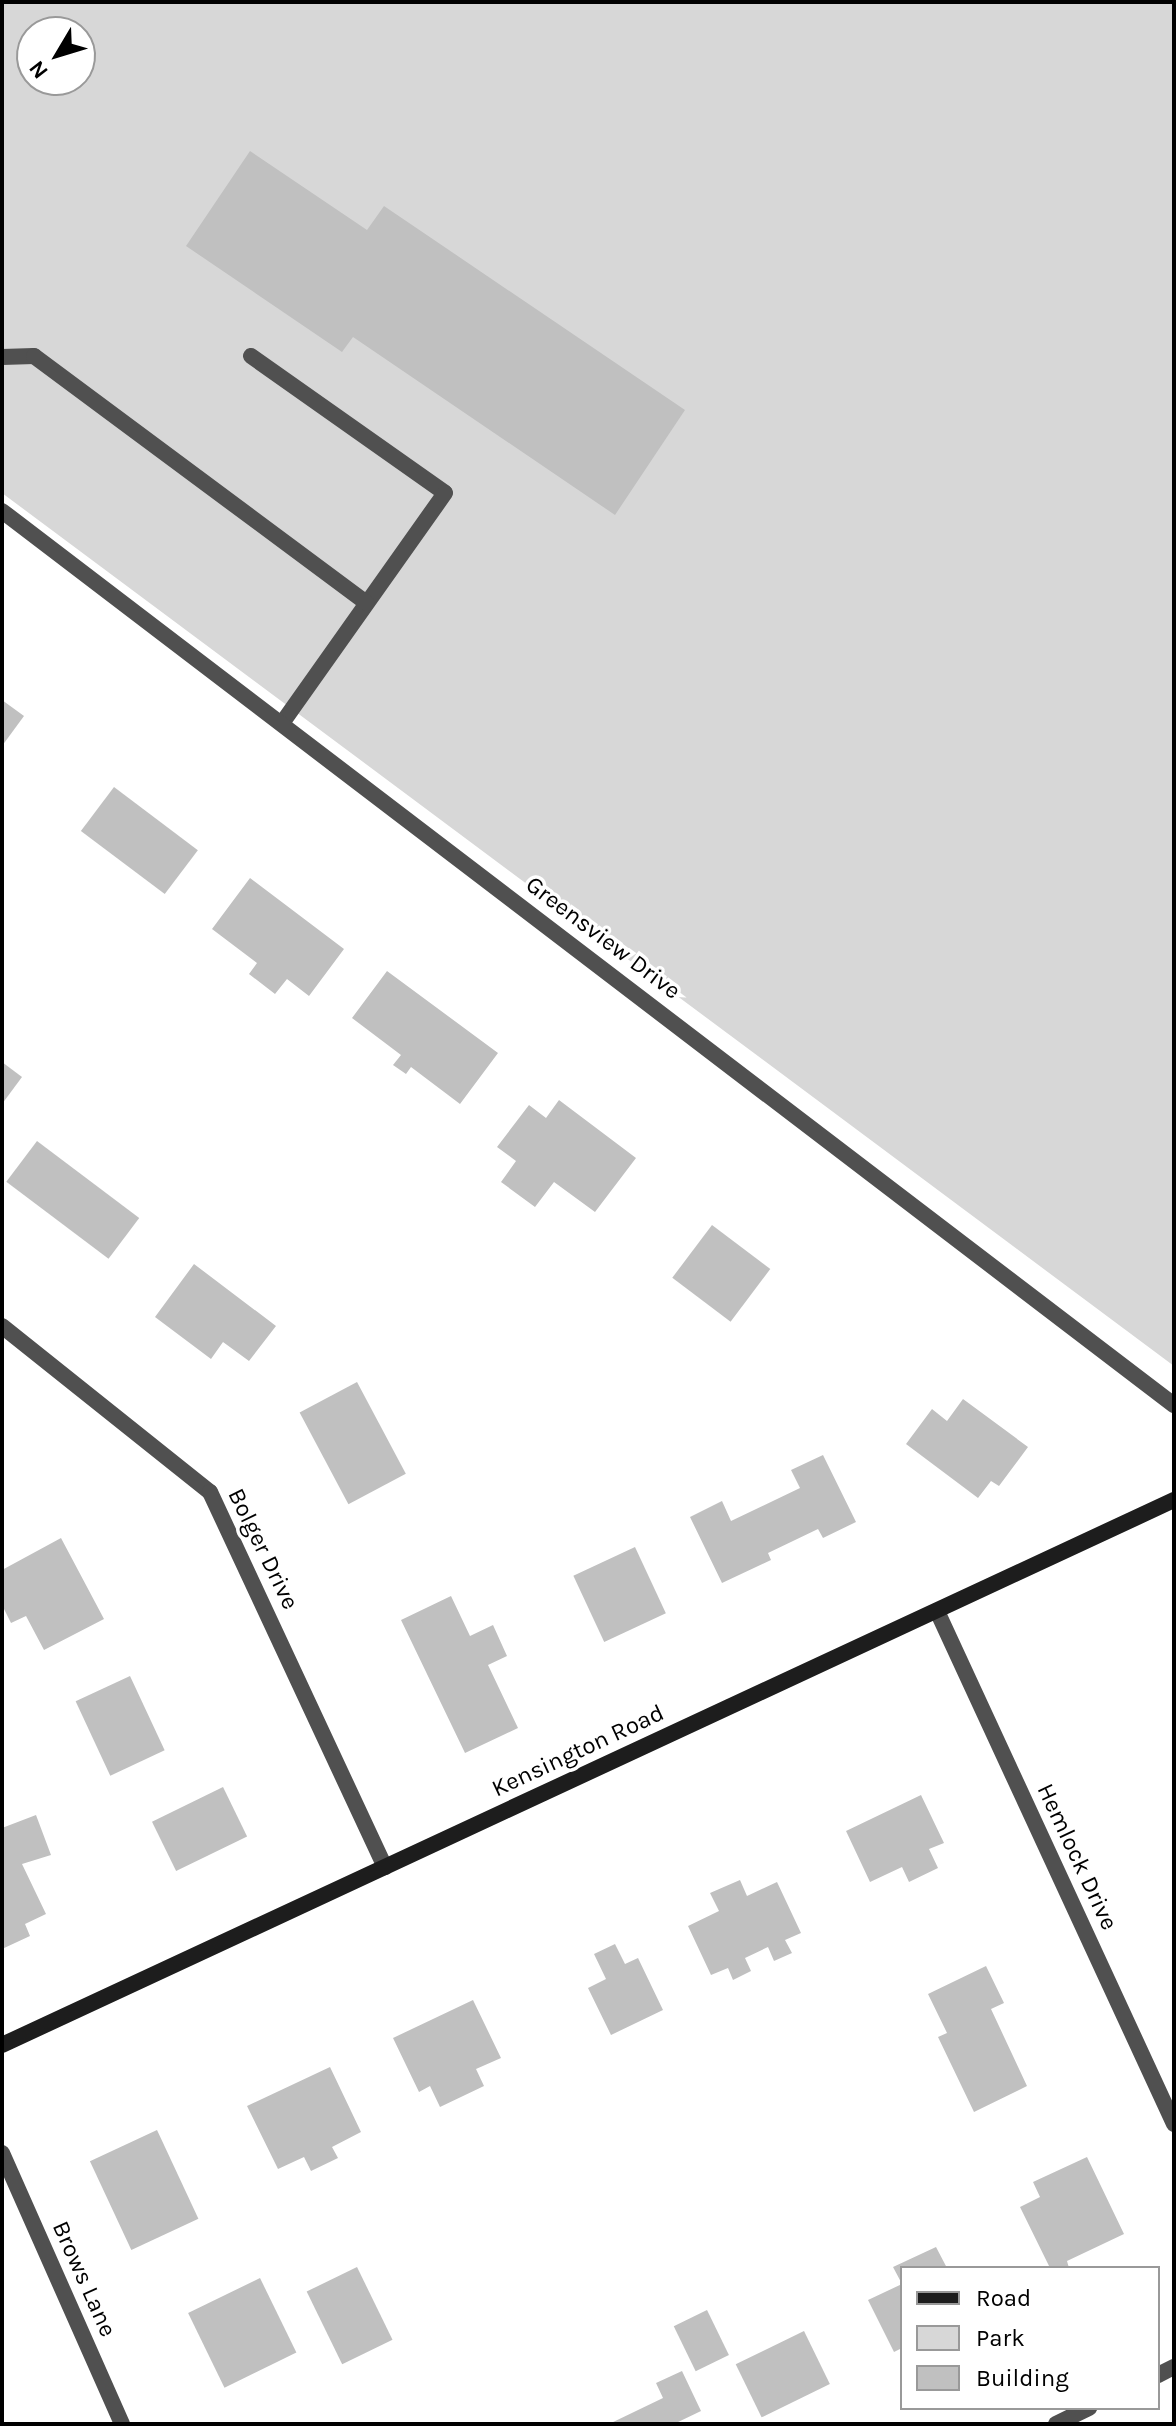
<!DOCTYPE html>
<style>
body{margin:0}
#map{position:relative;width:1176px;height:2426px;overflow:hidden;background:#fff;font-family:Karla,sans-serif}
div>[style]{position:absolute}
.green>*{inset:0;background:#d7d7d7}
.building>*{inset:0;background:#c0c0c0;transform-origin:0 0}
.lane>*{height:16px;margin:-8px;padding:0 8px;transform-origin:8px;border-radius:8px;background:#505050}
.street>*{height:16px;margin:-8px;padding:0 8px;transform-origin:8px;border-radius:8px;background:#505050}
.secondary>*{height:16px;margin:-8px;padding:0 8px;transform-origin:8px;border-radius:8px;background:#1d1d1d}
span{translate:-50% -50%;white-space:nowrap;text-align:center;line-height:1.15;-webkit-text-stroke:7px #fff;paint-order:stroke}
.street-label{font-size:24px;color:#000}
.frame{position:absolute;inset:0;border:4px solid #000;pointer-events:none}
.legend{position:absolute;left:900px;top:2266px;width:260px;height:144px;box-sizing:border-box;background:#fff;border:2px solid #999;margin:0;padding:10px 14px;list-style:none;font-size:24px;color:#000}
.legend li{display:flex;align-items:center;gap:16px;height:40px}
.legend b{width:40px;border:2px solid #999}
.north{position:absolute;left:16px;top:16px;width:80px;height:80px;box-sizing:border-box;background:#fff;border:2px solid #999;border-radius:50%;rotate:232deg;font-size:22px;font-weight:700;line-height:32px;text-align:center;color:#000}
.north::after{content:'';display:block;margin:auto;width:28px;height:36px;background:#000;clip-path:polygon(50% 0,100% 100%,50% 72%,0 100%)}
</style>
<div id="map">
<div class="green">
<div style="clip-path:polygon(evenodd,2px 2px,1174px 2px,1174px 1366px,2px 493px,2px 2px,32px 32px,80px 32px,80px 80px,32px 80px,32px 32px)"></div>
</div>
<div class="building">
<div style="clip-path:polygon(250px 151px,367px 230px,384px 206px,685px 410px,615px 515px,353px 337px,342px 352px,186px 246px)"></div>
<div style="clip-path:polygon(2px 700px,24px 716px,2px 746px)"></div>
<div style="left:114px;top:787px;width:105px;height:55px;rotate:37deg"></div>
<div style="clip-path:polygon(250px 878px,344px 949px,309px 996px,287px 979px,275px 994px,249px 974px,257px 963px,212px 929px)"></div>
<div style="clip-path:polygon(387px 971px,498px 1053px,460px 1104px,411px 1067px,406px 1074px,393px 1065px,401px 1055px,352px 1018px)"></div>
<div style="clip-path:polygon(2px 1062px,22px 1077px,2px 1104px)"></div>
<div style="clip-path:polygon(559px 1100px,636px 1158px,595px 1212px,554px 1182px,535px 1207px,501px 1182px,516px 1161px,497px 1147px,529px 1105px,546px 1118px)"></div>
<div style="left:37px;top:1141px;width:128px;height:51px;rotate:37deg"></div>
<div style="left:712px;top:1225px;width:73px;height:66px;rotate:37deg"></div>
<div style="clip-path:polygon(194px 1264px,276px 1326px,249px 1361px,223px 1342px,211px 1359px,155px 1317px)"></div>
<div style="left:357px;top:1382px;width:104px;height:65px;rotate:62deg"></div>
<div style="clip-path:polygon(963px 1399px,1028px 1447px,999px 1486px,991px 1481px,978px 1498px,906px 1444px,932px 1409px,947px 1421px)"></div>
<div style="clip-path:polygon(823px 1455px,856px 1522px,823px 1538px,818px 1529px,768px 1553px,771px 1560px,722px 1583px,690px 1517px,722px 1501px,731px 1521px,800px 1488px,791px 1470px)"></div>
<div style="clip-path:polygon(61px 1538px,104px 1619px,44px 1650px,26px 1616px,11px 1623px,2px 1605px,2px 1570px)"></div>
<div style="left:635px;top:1547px;width:73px;height:68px;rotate:65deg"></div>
<div style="clip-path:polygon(451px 1596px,470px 1636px,493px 1625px,507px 1656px,488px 1665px,518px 1728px,465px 1753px,401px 1620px)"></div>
<div style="left:130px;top:1676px;width:82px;height:60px;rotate:65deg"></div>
<div style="left:223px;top:1787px;width:55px;height:79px;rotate:64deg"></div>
<div style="clip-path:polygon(921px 1795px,944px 1843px,929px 1849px,938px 1868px,909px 1882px,902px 1867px,870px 1882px,846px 1831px)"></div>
<div style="clip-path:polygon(36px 1815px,51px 1855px,22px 1864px,46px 1914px,25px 1924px,30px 1936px,2px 1949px,2px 1828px)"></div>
<div style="clip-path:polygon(740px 1880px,747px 1896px,777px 1882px,801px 1933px,785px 1940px,792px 1953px,774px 1961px,768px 1947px,745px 1958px,751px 1971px,733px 1980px,728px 1968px,711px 1975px,688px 1926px,719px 1911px,710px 1893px)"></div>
<div style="clip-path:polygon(615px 1944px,625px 1964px,638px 1958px,663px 2010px,611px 2035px,588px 1988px,606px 1979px,594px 1954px)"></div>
<div style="clip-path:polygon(986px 1966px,1004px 2003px,991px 2009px,1027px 2086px,974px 2112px,938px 2037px,947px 2033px,928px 1994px)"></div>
<div style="clip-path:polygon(473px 2000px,501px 2058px,476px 2069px,484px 2086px,440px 2107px,430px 2086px,419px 2092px,393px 2038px)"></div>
<div style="clip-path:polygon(330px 2067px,361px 2132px,332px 2147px,338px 2158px,311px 2171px,304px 2157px,278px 2169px,247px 2106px)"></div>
<div style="left:157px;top:2130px;width:98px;height:74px;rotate:65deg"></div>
<div style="clip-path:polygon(1087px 2157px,1124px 2234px,1067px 2261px,1069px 2268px,1050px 2268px,1020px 2207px,1040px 2197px,1033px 2182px)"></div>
<div style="clip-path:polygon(936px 2247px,947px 2268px,902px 2268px,902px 2348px,894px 2352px,868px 2300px,902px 2284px,893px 2267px)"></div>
<div style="left:357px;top:2267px;width:81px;height:56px;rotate:64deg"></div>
<div style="left:260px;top:2278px;width:83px;height:80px;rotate:64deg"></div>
<div style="left:707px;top:2310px;width:50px;height:37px;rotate:64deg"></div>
<div style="left:804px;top:2331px;width:59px;height:76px;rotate:64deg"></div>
<div style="clip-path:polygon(682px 2371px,701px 2411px,674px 2424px,609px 2424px,663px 2398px,656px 2383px)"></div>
</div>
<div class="lane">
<div style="left:251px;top:356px;width:237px;rotate:35.2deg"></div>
<div style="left:445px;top:493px;width:282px;rotate:125.3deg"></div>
<div style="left:2px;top:357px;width:32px;rotate:-2deg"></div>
<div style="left:34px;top:356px;width:414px;rotate:36.6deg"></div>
</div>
<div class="street">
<div style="left:2px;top:511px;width:1474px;rotate:37.34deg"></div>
<div style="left:2px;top:1326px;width:266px;rotate:38.6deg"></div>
<div style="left:210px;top:1492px;width:414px;rotate:65deg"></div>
<div style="left:937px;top:1611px;width:565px;rotate:65.2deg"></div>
<div style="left:2px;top:2153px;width:296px;rotate:66.1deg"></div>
<div style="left:1158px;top:2375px;width:18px;rotate:-27deg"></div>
<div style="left:1056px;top:2424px;width:37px;rotate:-26deg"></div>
</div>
<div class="secondary">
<div style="left:2px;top:2045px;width:1293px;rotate:-24.94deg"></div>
</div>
<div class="street-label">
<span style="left:603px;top:938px;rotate:37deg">Greensview Drive</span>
<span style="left:263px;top:1549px;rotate:64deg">Bolger Drive</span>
<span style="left:578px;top:1751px;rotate:-25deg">Kensington Road</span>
<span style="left:1077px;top:1857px;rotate:65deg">Hemlock Drive</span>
<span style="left:84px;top:2279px;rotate:66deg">Brows Lane</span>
</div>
<div class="frame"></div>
<ul class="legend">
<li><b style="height:10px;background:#1d1d1d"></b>Road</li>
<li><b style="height:22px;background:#d7d7d7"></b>Park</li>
<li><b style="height:22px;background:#c0c0c0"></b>Building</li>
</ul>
<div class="north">N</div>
</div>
